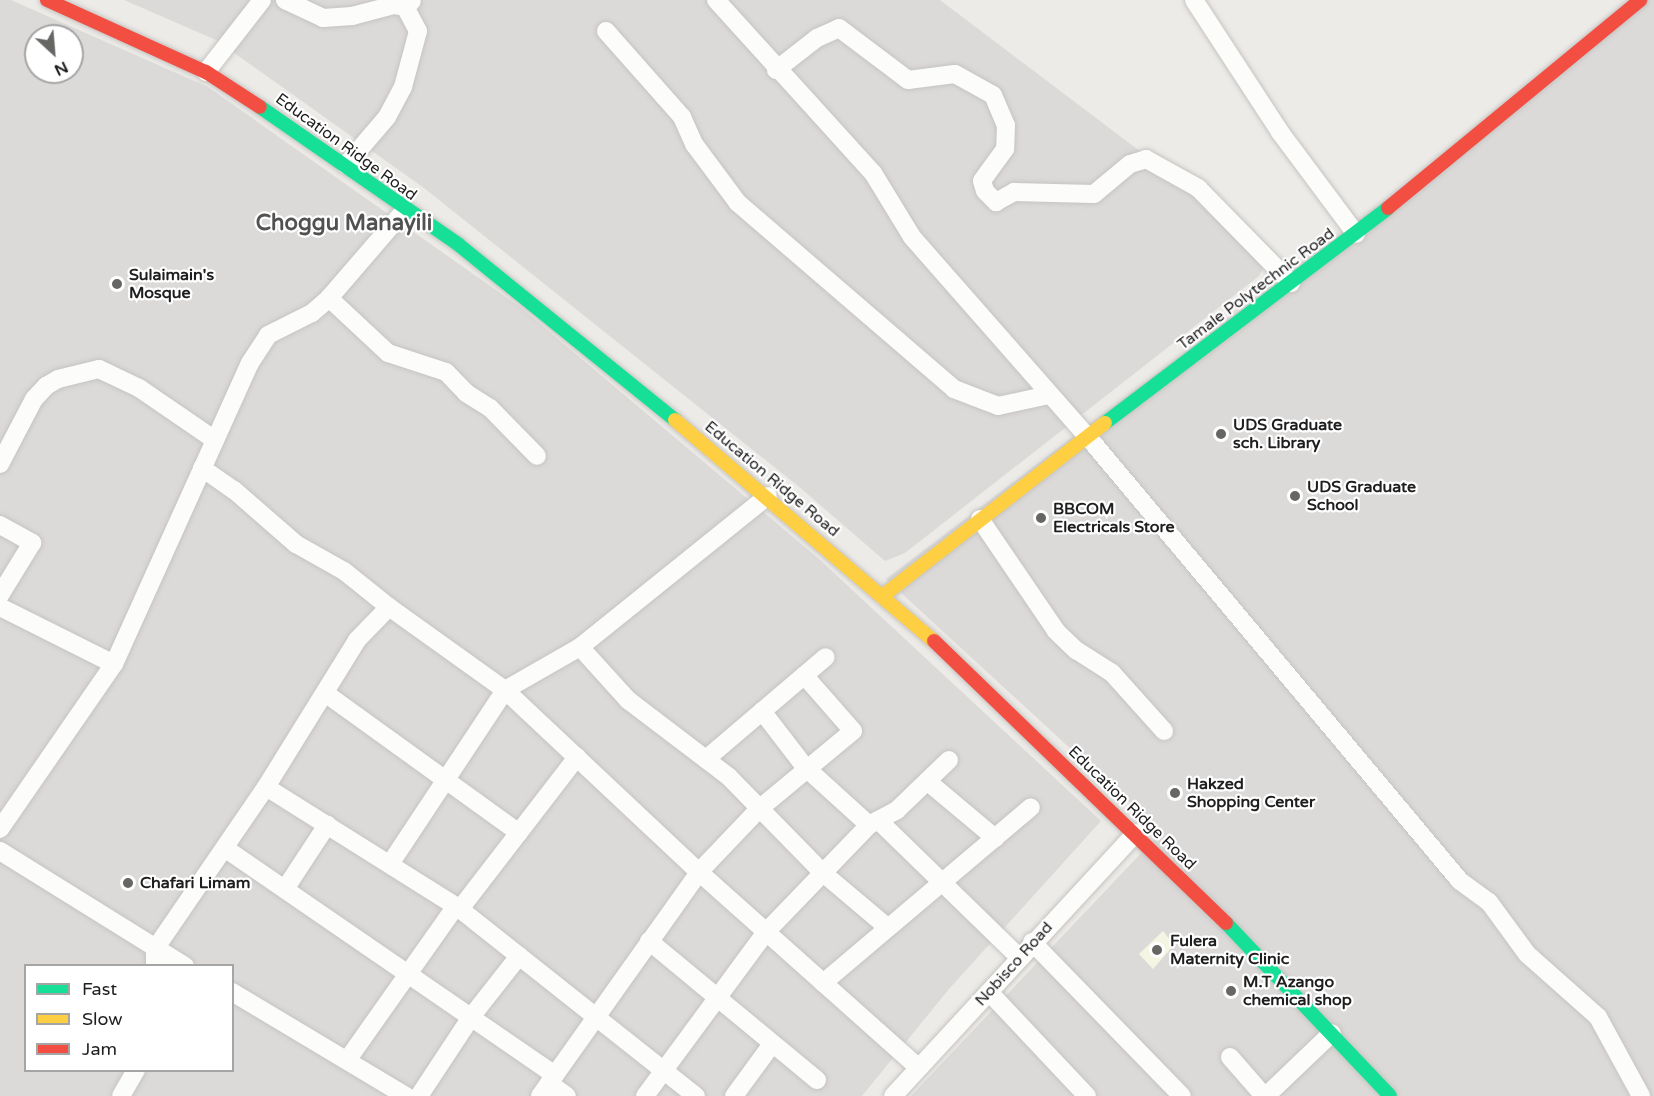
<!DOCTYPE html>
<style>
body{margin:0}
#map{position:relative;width:1654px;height:1096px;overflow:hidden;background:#edebe7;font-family:"Varela Round",sans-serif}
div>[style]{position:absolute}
.residential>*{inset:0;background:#dcdad8}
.education>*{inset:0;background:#f5f5e3}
.religious>*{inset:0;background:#dbdad8}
.roads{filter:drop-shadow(0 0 2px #c5c4c3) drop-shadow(0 0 2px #c5c4c3)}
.street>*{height:18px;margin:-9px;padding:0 9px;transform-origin:9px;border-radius:9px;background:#fcfcfb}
.fast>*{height:14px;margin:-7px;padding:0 7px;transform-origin:7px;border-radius:7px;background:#16e098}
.slow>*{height:14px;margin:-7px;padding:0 7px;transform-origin:7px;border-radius:7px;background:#ffcf43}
.jam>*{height:14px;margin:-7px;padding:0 7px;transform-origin:7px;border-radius:7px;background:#f24e42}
.dots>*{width:16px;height:16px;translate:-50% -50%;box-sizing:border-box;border:3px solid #fff;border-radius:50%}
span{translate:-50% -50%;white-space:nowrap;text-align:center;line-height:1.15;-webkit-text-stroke:4.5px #fff;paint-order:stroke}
.street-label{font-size:16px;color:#1e1e1e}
.poi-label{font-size:16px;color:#1e1e1e;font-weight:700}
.left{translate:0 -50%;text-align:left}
.district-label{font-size:22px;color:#515151;font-weight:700}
.legend{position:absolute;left:24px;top:964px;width:210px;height:108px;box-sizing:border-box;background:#fff;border:2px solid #a5a5a5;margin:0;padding:8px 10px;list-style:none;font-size:18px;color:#1e1e1e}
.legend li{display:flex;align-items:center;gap:12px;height:30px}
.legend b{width:30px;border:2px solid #a5a5a5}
.north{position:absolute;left:24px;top:24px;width:60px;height:60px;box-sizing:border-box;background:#fff;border:2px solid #a5a5a5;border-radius:50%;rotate:154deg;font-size:16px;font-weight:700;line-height:24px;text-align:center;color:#1e1e1e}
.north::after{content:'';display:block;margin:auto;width:21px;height:27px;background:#666664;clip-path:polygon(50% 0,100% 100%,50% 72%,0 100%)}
</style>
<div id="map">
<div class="residential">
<div style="clip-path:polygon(evenodd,0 0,11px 0,208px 87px,520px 307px,819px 559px,1101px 821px,949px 989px,862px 1096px,0 1096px,0 0,36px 36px,72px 36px,72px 72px,36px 72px,36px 36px,0 0,26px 966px,232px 966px,232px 1070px,26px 1070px,26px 966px)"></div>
<div style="clip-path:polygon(124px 0,940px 0,1272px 251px,1259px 276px,905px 553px,885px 561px,798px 486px,424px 188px,216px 40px)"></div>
<div style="clip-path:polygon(1649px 0,1654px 0,1654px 1096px,911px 1096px,1161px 832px,886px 579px)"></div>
</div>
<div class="education">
<div style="clip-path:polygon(1163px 931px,1174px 945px,1153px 969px,1139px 954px)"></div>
</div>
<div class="religious">
<div style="clip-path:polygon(1298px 326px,1338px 369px,1325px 400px,1271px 449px,1228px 407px)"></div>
</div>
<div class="roads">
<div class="street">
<div style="left:285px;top:0;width:42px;rotate:25.3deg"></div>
<div style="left:323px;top:18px;width:29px;rotate:-4deg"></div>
<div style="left:352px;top:16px;width:43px;rotate:-14.7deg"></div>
<div style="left:394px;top:5px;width:11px;rotate:10deg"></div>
<div style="left:405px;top:7px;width:9px;rotate:-41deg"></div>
<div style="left:716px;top:0;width:234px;rotate:47.8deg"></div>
<div style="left:873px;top:173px;width:75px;rotate:58.6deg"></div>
<div style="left:912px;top:237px;width:266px;rotate:48.7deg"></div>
<div style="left:1088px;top:437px;width:579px;rotate:50.04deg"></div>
<div style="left:1460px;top:881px;width:36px;rotate:36deg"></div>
<div style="left:1489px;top:902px;width:64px;rotate:53.8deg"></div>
<div style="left:1527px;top:954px;width:95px;rotate:41.6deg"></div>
<div style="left:1598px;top:1017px;width:90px;rotate:61.4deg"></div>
<div style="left:1194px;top:0;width:158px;rotate:56.9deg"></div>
<div style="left:1280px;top:132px;width:127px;rotate:53.3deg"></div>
<div style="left:606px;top:31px;width:115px;rotate:48.5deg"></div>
<div style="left:682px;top:117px;width:30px;rotate:66deg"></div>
<div style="left:694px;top:144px;width:74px;rotate:53.3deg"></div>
<div style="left:738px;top:203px;width:285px;rotate:40.7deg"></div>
<div style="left:954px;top:389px;width:47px;rotate:21.1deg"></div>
<div style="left:998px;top:406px;width:52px;rotate:-12.2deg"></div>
<div style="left:776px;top:70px;width:52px;rotate:-38deg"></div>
<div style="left:817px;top:38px;width:24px;rotate:-24deg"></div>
<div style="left:839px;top:28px;width:86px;rotate:37deg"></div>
<div style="left:908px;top:80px;width:47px;rotate:-7.3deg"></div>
<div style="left:955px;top:74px;width:43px;rotate:28.9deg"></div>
<div style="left:993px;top:95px;width:33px;rotate:67deg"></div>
<div style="left:1006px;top:125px;width:24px;rotate:92deg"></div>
<div style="left:1005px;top:149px;width:39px;rotate:126deg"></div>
<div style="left:982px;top:181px;width:10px;rotate:73deg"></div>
<div style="left:985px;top:191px;width:16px;rotate:45deg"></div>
<div style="left:996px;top:202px;width:21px;rotate:-29deg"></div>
<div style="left:1014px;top:192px;width:80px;rotate:1.4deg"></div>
<div style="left:1094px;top:194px;width:47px;rotate:-39.8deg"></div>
<div style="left:1130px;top:164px;width:17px;rotate:-17deg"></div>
<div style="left:1146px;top:159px;width:60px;rotate:29.1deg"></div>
<div style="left:1198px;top:188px;width:133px;rotate:45.6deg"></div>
<div style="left:206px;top:72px;width:91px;rotate:-52.1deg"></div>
<div style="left:346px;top:165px;width:63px;rotate:-49.5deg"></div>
<div style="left:387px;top:117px;width:34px;rotate:-62deg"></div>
<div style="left:403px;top:87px;width:58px;rotate:-75deg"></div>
<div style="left:418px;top:31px;width:27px;rotate:-118deg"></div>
<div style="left:329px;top:298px;width:81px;rotate:43deg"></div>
<div style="left:388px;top:353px;width:61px;rotate:18.1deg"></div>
<div style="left:446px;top:372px;width:29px;rotate:46deg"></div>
<div style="left:466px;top:393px;width:28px;rotate:32deg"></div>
<div style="left:490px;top:408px;width:67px;rotate:45.6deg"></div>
<div style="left:0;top:464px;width:73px;rotate:-62.4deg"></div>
<div style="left:34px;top:399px;width:18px;rotate:-47deg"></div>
<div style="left:46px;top:386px;width:14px;rotate:-30deg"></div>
<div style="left:58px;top:379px;width:42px;rotate:-13.7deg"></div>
<div style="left:99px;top:369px;width:44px;rotate:25.4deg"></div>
<div style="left:139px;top:388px;width:92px;rotate:34.4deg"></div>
<div style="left:202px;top:468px;width:39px;rotate:35deg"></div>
<div style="left:234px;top:490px;width:82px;rotate:41.1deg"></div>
<div style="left:296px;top:544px;width:55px;rotate:29.4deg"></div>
<div style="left:344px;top:571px;width:58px;rotate:38.7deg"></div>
<div style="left:980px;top:519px;width:135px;rotate:55.8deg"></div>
<div style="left:1056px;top:631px;width:28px;rotate:44deg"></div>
<div style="left:1076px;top:650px;width:43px;rotate:32.6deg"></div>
<div style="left:1112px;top:673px;width:78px;rotate:48.1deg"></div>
<div style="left:0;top:525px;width:37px;rotate:29deg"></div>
<div style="left:32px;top:543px;width:61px;rotate:121.6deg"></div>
<div style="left:0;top:607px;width:127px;rotate:26.6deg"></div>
<div style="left:580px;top:647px;width:72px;rotate:47.8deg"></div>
<div style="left:628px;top:700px;width:127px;rotate:37.3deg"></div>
<div style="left:729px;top:777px;width:134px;rotate:45.6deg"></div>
<div style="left:823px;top:873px;width:84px;rotate:40.2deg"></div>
<div style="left:325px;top:693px;width:239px;rotate:35.8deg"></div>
<div style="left:762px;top:711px;width:71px;rotate:52.5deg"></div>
<div style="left:805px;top:767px;width:86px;rotate:42.2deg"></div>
<div style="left:706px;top:759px;width:157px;rotate:-40.4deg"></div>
<div style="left:927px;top:781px;width:89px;rotate:40deg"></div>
<div style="left:266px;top:787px;width:224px;rotate:32.1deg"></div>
<div style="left:456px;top:906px;width:306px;rotate:38.4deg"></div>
<div style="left:878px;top:820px;width:197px;rotate:44.2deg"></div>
<div style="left:0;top:829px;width:201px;rotate:-55.4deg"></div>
<div style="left:114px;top:664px;width:330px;rotate:-65.7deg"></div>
<div style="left:250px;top:363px;width:33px;rotate:-57deg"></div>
<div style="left:268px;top:335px;width:49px;rotate:-26.6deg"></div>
<div style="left:312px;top:313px;width:23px;rotate:-41deg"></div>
<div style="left:329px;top:298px;width:116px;rotate:-49.2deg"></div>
<div style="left:226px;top:849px;width:399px;rotate:34.5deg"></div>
<div style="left:0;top:851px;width:218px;rotate:31.9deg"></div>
<div style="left:390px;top:864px;width:209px;rotate:-56.5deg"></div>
<div style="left:505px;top:690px;width:86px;rotate:-29.8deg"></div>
<div style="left:580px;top:647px;width:241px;rotate:-38.8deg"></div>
<div style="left:285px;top:889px;width:77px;rotate:-56.7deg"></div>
<div style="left:460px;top:909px;width:192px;rotate:-52.4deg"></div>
<div style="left:649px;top:941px;width:218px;rotate:39.6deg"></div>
<div style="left:1032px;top:942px;width:215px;rotate:45.8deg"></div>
<div style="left:155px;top:966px;width:17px;rotate:-90deg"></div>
<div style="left:155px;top:949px;width:196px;rotate:-55.6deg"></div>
<div style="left:266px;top:787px;width:173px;rotate:-58.2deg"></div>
<div style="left:357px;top:640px;width:46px;rotate:-45.9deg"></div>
<div style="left:389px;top:607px;width:143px;rotate:35.6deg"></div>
<div style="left:505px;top:690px;width:266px;rotate:43.2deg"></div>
<div style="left:699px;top:872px;width:293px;rotate:41.7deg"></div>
<div style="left:823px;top:983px;width:272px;rotate:-40.2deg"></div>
<div style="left:232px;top:992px;width:203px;rotate:30.9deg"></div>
<div style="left:989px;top:992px;width:143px;rotate:46.7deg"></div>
<div style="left:1230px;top:1057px;width:52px;rotate:48.9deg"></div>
<div style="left:348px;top:1059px;width:187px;rotate:-54.8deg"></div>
<div style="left:549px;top:1083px;width:22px;rotate:36deg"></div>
<div style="left:121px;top:1096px;width:30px;rotate:-60deg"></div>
<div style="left:419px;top:1096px;width:95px;rotate:-56.6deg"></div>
<div style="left:471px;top:1017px;width:78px;rotate:-51.8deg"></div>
<div style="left:540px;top:1096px;width:275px;rotate:-54.6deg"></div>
<div style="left:699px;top:872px;width:87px;rotate:-46.4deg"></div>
<div style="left:759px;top:809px;width:122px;rotate:-39.7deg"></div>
<div style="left:853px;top:731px;width:74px;rotate:-131.2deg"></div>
<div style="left:645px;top:1096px;width:204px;rotate:-53.6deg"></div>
<div style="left:766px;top:932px;width:149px;rotate:-46.1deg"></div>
<div style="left:869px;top:825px;width:32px;rotate:-28deg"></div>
<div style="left:897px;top:810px;width:72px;rotate:-43.9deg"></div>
<div style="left:734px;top:1096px;width:64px;rotate:-53.8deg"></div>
<div style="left:893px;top:1096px;width:358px;rotate:-47.3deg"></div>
<div style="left:1266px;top:1096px;width:91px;rotate:-43.7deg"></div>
</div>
<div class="fast">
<div style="left:260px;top:107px;width:242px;rotate:34.7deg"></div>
<div style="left:459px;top:245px;width:278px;rotate:39deg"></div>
<div style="left:1105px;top:423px;width:355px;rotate:-37.2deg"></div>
<div style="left:1226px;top:923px;width:238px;rotate:46.5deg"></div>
</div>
<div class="slow">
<div style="left:675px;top:420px;width:340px;rotate:40.5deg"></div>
<div style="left:884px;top:595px;width:280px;rotate:-37.9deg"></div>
</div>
<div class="jam">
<div style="left:47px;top:0;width:175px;rotate:24.4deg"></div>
<div style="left:206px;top:72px;width:64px;rotate:32.9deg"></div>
<div style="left:1388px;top:208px;width:327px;rotate:-39.5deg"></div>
<div style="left:934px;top:641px;width:406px;rotate:44deg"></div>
</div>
</div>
<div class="dots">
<div style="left:117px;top:284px;background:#666664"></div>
<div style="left:1221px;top:434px;background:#666664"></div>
<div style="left:1295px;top:496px;background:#666664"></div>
<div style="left:1041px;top:518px;background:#666664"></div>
<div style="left:1175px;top:793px;background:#666664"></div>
<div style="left:128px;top:883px;background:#666664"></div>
<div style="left:1157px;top:950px;background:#666664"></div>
<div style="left:1231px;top:991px;background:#666664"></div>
</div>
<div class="street-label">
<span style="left:346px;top:147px;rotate:36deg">Education Ridge Road</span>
<span style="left:1256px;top:289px;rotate:-37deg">Tamale Polytechnic Road</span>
<span style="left:772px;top:479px;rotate:40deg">Education Ridge Road</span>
<span style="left:1132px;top:808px;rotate:44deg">Education Ridge Road</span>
<span style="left:1014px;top:964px;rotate:-48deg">Nobisco Road</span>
</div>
<div class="poi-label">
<span class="left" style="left:129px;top:284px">Sulaimain's<br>Mosque</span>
<span class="left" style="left:1233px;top:434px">UDS Graduate<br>sch. Library</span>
<span class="left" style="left:1307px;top:496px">UDS Graduate<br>School</span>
<span class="left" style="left:1053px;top:518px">BBCOM<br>Electricals Store</span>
<span class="left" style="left:1187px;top:793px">Hakzed<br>Shopping Center</span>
<span class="left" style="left:140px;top:883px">Chafari Limam</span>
<span class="left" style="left:1170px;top:950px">Fulera<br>Maternity Clinic</span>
<span class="left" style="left:1243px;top:991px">M.T Azango<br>chemical shop</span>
</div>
<div class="district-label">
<span style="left:344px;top:224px">Choggu Manayili</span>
</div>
<ul class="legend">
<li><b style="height:8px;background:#16e098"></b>Fast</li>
<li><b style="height:8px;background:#ffcf43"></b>Slow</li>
<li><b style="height:8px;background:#f24e42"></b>Jam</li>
</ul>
<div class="north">N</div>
</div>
